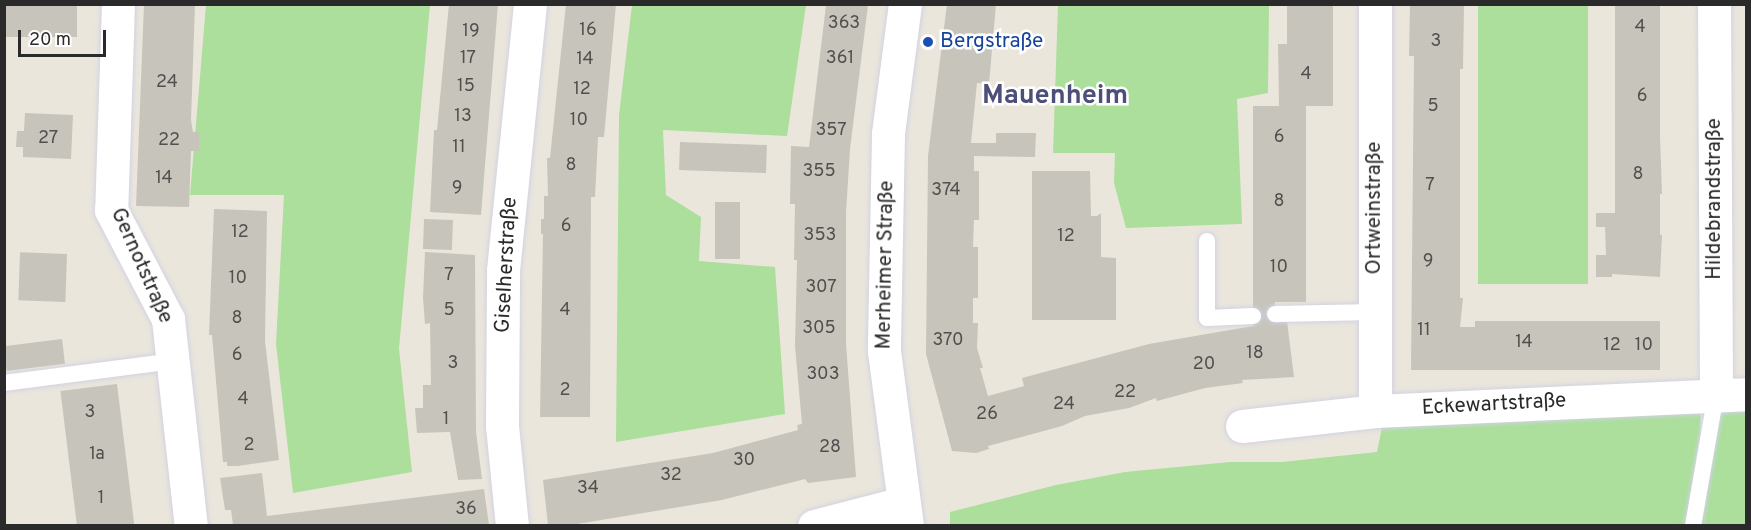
<!DOCTYPE html>
<meta charset="utf-8">
<style>
body{margin:0}
#map{position:relative;width:1751px;height:530px;overflow:hidden;background:#ebe6dc;font-family:Overpass,sans-serif}
div>[style]{position:absolute}
.green>*{inset:0;background:#abdf9b;transform-origin:0 0}
.building>*{inset:0;background:#c7c4bb;transform-origin:0 0}
.roads{filter:drop-shadow(0 0 2px #d1d3e2) drop-shadow(0 0 2px #d1d3e2)}
.service>*{height:16px;margin:-8px;padding:0 8px;transform-origin:8px;border-radius:8px;background:#fff}
.minor>*{height:33px;margin:-16.5px;padding:0 16.5px;transform-origin:16.5px;border-radius:16.5px;background:#fff}
.secondary>*{height:33px;margin:-16.5px;padding:0 16.5px;transform-origin:16.5px;border-radius:16.5px;background:#fff}
.dots>*{width:16px;height:16px;translate:-50% -50%;box-sizing:border-box;border:3px solid #fff;border-radius:50%}
span{translate:-50% -50%;white-space:nowrap;text-align:center;line-height:1.15;-webkit-text-stroke:5px #fff;paint-order:stroke}
.number-label{font-size:18px;color:#51504e}
.number-label span{-webkit-text-stroke-width:0}
.transit-label{font-size:21px;color:#164399}
.left{translate:0 -50%;text-align:left}
.street-label{font-size:21px;color:#2a2a2a}
.district-label{font-size:27px;color:#4c4f78;font-weight:700}
.frame{position:absolute;inset:0;border:6px solid #2a2a2a;pointer-events:none}
.scale{position:absolute;left:18px;top:30px;width:88px;height:27px;box-sizing:border-box;border:3px solid #2a2a2a;border-top:0;padding-left:8px;font-size:18px;line-height:21px;white-space:nowrap;color:#2a2a2a;-webkit-text-stroke:4px #fff;paint-order:stroke}
</style>
<div id="map">
<div class="green">
<div style="clip-path:polygon(206px 5px,430px 5px,399px 349px,412px 472px,293px 493px,276px 344px,284px 195px,190px 195px)"></div>
<div style="clip-path:polygon(632px 5px,806px 5px,787px 136px,663px 130px,666px 195px,701px 217px,699px 261px,775px 267px,785px 414px,616px 442px,619px 115px)"></div>
<div style="clip-path:polygon(1058px 5px,1269px 5px,1268px 93px,1237px 99px,1242px 224px,1126px 228px,1114px 183px,1115px 153px,1053px 153px)"></div>
<div style="left:1478px;top:5px;width:110px;height:279px"></div>
<div style="clip-path:polygon(1695px 408px,1701px 415px,1700px 436px,1685px 525px,950px 526px,950px 512px,1056px 485px,1125px 472px,1230px 462px,1282px 462px,1377px 452px,1382px 427px)"></div>
<div style="clip-path:polygon(1746px 408px,1746px 525px,1699px 526px,1718px 409px)"></div>
</div>
<div class="building">
<div style="left:4px;top:4px;width:73px;height:33px"></div>
<div style="clip-path:polygon(144px 4px,195px 4px,191px 120px,193px 132px,199px 132px,199px 151px,191px 151px,189px 207px,136px 206px)"></div>
<div style="clip-path:polygon(449px 4px,498px 4px,481px 215px,430px 212px,434px 130px,437px 130px)"></div>
<div style="clip-path:polygon(566px 4px,616px 4px,604px 137px,598px 137px,595px 197px,591px 197px,590px 417px,540px 417px,543px 234px,541px 234px,541px 219px,544px 219px,544px 196px,548px 196px,547px 158px,550px 158px)"></div>
<div style="clip-path:polygon(947px 4px,996px 4px,989px 84px,977px 83px,971px 143px,996px 143px,996px 133px,1036px 133px,1035px 157px,974px 156px,974px 171px,979px 171px,979px 220px,974px 220px,973px 247px,978px 247px,978px 298px,973px 298px,973px 323px,978px 323px,977px 348px,983px 368px,980px 368px,988px 396px,1024px 386px,1022px 378px,1149px 344px,1253px 326px,1253px 106px,1279px 106px,1278px 44px,1287px 44px,1287px 4px,1333px 4px,1333px 106px,1306px 106px,1306px 302px,1275px 302px,1275px 323px,1287px 321px,1294px 377px,1242px 380px,1243px 383px,1205px 388px,1157px 401px,1156px 398px,1129px 408px,1085px 416px,1062px 426px,988px 446px,989px 449px,976px 453px,952px 451px,926px 354px,928px 156px)"></div>
<div style="clip-path:polygon(1410px 4px,1464px 4px,1463px 69px,1460px 69px,1460px 298px,1463px 298px,1460px 327px,1475px 327px,1475px 321px,1660px 321px,1660px 370px,1411px 370px,1414px 56px,1409px 56px)"></div>
<div style="clip-path:polygon(1615px 4px,1660px 4px,1660px 136px,1662px 194px,1660px 194px,1660px 235px,1662px 235px,1660px 277px,1612px 274px,1612px 277px,1596px 277px,1596px 255px,1606px 255px,1605px 227px,1596px 227px,1596px 213px,1615px 213px)"></div>
<div style="clip-path:polygon(826px 5px,868px 5px,850px 149px,846px 212px,846px 344px,856px 477px,808px 483px,805px 479px,722px 500px,571px 525px,548px 525px,543px 480px,713px 453px,798px 430px,797px 425px,802px 424px,795px 346px,797px 260px,794px 260px,795px 204px,790px 204px,791px 146px,809px 147px)"></div>
<div style="clip-path:polygon(25px 113px,73px 115px,71px 159px,23px 157px,23px 147px,16px 147px,17px 131px,24px 131px)"></div>
<div style="left:680px;top:142px;width:87px;height:28px;rotate:2deg"></div>
<div style="clip-path:polygon(1032px 171px,1090px 171px,1091px 216px,1097px 216px,1101px 213px,1101px 257px,1116px 258px,1116px 320px,1032px 320px)"></div>
<div style="left:715px;top:202px;width:25px;height:57px"></div>
<div style="clip-path:polygon(214px 209px,267px 211px,265px 341px,279px 460px,238px 466px,227px 466px,227px 462px,223px 462px,212px 335px,209px 335px)"></div>
<div style="left:424px;top:219px;width:29px;height:30px;rotate:2deg"></div>
<div style="clip-path:polygon(425px 252px,475px 255px,476px 432px,482px 479px,458px 480px,450px 432px,417px 433px,415px 408px,423px 408px,423px 385px,431px 385px,430px 323px,425px 324px,423px 298px)"></div>
<div style="left:67px;top:254px;width:48px;height:47px;rotate:92deg"></div>
<div style="left:62px;top:339px;width:25px;height:59px;rotate:83deg"></div>
<div style="left:117px;top:384px;width:142px;height:57px;rotate:83deg"></div>
<div style="clip-path:polygon(262px 473px,267px 516px,484px 489px,489px 525px,233px 525px,231px 510px,225px 510px,220px 478px)"></div>
</div>
<div class="roads">
<div class="service">
<div style="left:1207px;top:241px;width:77px;rotate:90deg"></div>
<div style="left:1207px;top:318px;width:46px;rotate:-2.5deg"></div>
<div style="left:1275px;top:314px;width:100px;rotate:-1.1deg"></div>
<div style="left:4px;top:383px;width:170px;rotate:-7.4deg"></div>
<div style="left:1693px;top:526px;width:134px;rotate:-80.1deg"></div>
</div>
<div class="minor">
<div style="left:118px;top:4px;width:206px;rotate:91.9deg"></div>
<div style="left:111px;top:210px;width:123px;rotate:62.4deg"></div>
<div style="left:168px;top:319px;width:208px;rotate:83.7deg"></div>
<div style="left:1375px;top:4px;width:407px;rotate:90deg"></div>
<div style="left:1714px;top:4px;width:390px;rotate:89.7deg"></div>
<div style="left:1242px;top:426px;width:134px;rotate:-6.4deg"></div>
<div style="left:1375px;top:411px;width:371px;rotate:-2.6deg"></div>
<div style="left:512px;top:526px;width:100px;rotate:-95.7deg"></div>
<div style="left:502px;top:426px;width:156px;rotate:-89.6deg"></div>
<div style="left:503px;top:270px;width:267px;rotate:-84.2deg"></div>
<div style="left:814px;top:526px;width:92px;rotate:-14.5deg"></div>
</div>
<div class="secondary">
<div style="left:905px;top:4px;width:131px;rotate:97.5deg"></div>
<div style="left:888px;top:134px;width:217px;rotate:91.1deg"></div>
<div style="left:884px;top:351px;width:177px;rotate:82.5deg"></div>
</div>
</div>
<div class="dots">
<div style="left:928px;top:42px;background:#1a4fb4"></div>
</div>
<div class="number-label">
<span style="left:844px;top:24px">363</span>
<span style="left:1640px;top:28px">4</span>
<span style="left:588px;top:31px">16</span>
<span style="left:471px;top:32px">19</span>
<span style="left:1436px;top:42px">3</span>
<span style="left:468px;top:59px">17</span>
<span style="left:840px;top:59px">361</span>
<span style="left:585px;top:60px">14</span>
<span style="left:1306px;top:75px">4</span>
<span style="left:167px;top:83px">24</span>
<span style="left:466px;top:87px">15</span>
<span style="left:582px;top:90px">12</span>
<span style="left:1642px;top:97px">6</span>
<span style="left:1433px;top:107px">5</span>
<span style="left:463px;top:117px">13</span>
<span style="left:579px;top:121px">10</span>
<span style="left:831px;top:131px">357</span>
<span style="left:1279px;top:138px">6</span>
<span style="left:48px;top:139px">27</span>
<span style="left:169px;top:141px">22</span>
<span style="left:459px;top:148px">11</span>
<span style="left:571px;top:166px">8</span>
<span style="left:819px;top:172px">355</span>
<span style="left:1638px;top:175px">8</span>
<span style="left:164px;top:179px">14</span>
<span style="left:1430px;top:186px">7</span>
<span style="left:457px;top:189px">9</span>
<span style="left:946px;top:191px">374</span>
<span style="left:1279px;top:202px">8</span>
<span style="left:566px;top:227px">6</span>
<span style="left:240px;top:233px">12</span>
<span style="left:820px;top:236px">353</span>
<span style="left:1066px;top:237px">12</span>
<span style="left:1428px;top:262px">9</span>
<span style="left:1279px;top:268px">10</span>
<span style="left:449px;top:276px">7</span>
<span style="left:238px;top:279px">10</span>
<span style="left:821px;top:288px">307</span>
<span style="left:449px;top:311px">5</span>
<span style="left:565px;top:311px">4</span>
<span style="left:237px;top:319px">8</span>
<span style="left:819px;top:329px">305</span>
<span style="left:1424px;top:331px">11</span>
<span style="left:948px;top:341px">370</span>
<span style="left:1524px;top:343px">14</span>
<span style="left:1612px;top:346px">12</span>
<span style="left:1644px;top:346px">10</span>
<span style="left:1255px;top:354px">18</span>
<span style="left:237px;top:356px">6</span>
<span style="left:453px;top:364px">3</span>
<span style="left:1204px;top:365px">20</span>
<span style="left:823px;top:375px">303</span>
<span style="left:565px;top:391px">2</span>
<span style="left:1125px;top:393px">22</span>
<span style="left:243px;top:400px">4</span>
<span style="left:1064px;top:405px">24</span>
<span style="left:90px;top:413px">3</span>
<span style="left:987px;top:415px">26</span>
<span style="left:446px;top:420px">1</span>
<span style="left:249px;top:446px">2</span>
<span style="left:830px;top:448px">28</span>
<span style="left:97px;top:455px">1a</span>
<span style="left:744px;top:461px">30</span>
<span style="left:671px;top:476px">32</span>
<span style="left:588px;top:489px">34</span>
<span style="left:101px;top:499px">1</span>
<span style="left:466px;top:510px">36</span>
</div>
<div class="transit-label">
<span class="left" style="left:940px;top:42px">Bergstraße</span>
</div>
<div class="street-label">
<span style="left:1715px;top:199px;rotate:-90deg">Hildebrandstraße</span>
<span style="left:1375px;top:208px;rotate:-90deg">Ortweinstraße</span>
<span style="left:507px;top:265px;rotate:-87deg">Giselherstraße</span>
<span style="left:886px;top:265px;rotate:-89deg">Merheimer Straße</span>
<span style="left:141px;top:266px;rotate:66deg">Gernotstraße</span>
<span style="left:1494px;top:405px;rotate:-3deg">Eckewartstraße</span>
</div>
<div class="district-label">
<span style="left:1055px;top:97px">Mauenheim</span>
</div>
<div class="frame"></div>
<div class="scale">20 m</div>
</div>
